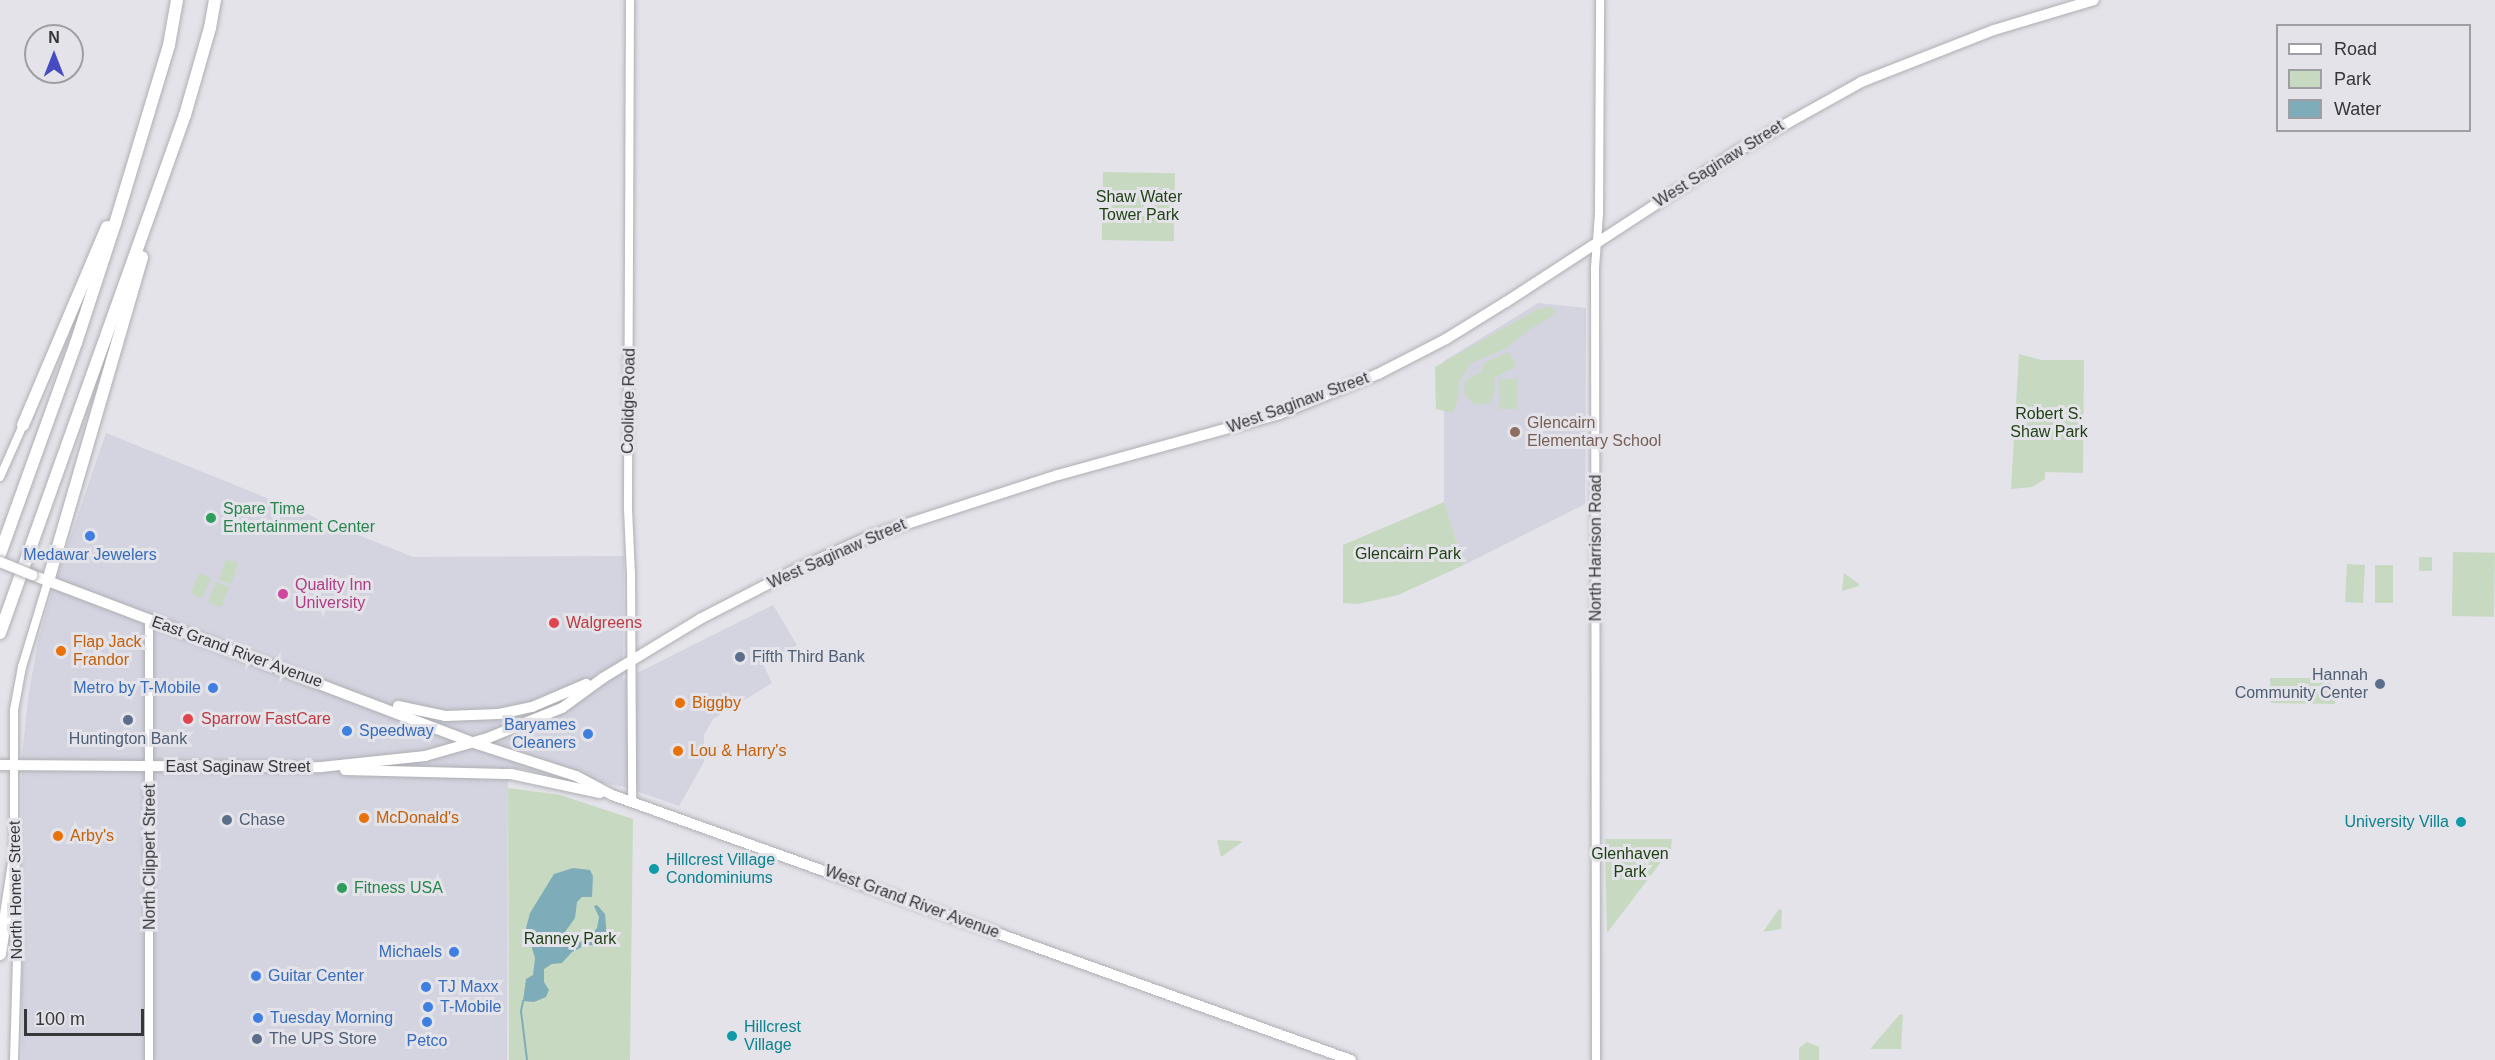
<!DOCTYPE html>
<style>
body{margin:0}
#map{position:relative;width:2495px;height:1060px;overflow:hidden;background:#e3e3e9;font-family:Arial,sans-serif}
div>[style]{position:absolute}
.built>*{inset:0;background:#d3d4e0}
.green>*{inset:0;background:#c7dac1;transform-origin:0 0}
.water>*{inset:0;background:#7facb9}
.stream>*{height:2px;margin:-1px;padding:0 1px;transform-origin:1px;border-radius:1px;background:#7facb9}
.roads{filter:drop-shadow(0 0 2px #aeafb4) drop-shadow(0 0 2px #aeafb4)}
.minor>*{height:8px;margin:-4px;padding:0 4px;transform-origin:4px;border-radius:4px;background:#fff}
.major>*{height:10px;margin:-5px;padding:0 5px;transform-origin:5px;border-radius:5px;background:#fff}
.highway>*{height:12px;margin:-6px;padding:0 6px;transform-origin:6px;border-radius:6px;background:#fff}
.bridges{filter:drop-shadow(0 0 2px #aeafb4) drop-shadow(0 0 2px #aeafb4)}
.major-bridge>*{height:10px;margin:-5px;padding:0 5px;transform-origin:5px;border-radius:5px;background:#fff}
.dots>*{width:16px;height:16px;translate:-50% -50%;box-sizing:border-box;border:3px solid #e3e3e9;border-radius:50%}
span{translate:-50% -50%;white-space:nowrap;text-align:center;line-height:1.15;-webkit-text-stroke:6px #e3e3e9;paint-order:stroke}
.street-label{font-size:16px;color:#363739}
.park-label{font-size:16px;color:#1e3f12}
.education-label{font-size:16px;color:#785e54}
.left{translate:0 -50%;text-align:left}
.leisure-label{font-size:16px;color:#27864d}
.shop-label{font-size:16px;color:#366cbe}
.right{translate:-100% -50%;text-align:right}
.hotel-label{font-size:16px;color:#b23c85}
.health-label{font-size:16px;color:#be3a42}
.food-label{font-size:16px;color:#c56008}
.service-label{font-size:16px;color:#4e5e75}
.culture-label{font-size:16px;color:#0d838f}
.legend{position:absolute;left:2276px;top:24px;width:195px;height:108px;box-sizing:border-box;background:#e3e3e9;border:2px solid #9e9ea3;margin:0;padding:8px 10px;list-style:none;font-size:18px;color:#363739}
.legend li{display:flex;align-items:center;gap:12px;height:30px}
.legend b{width:30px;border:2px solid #9e9ea3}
.north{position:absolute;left:24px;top:24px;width:60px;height:60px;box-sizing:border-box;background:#e3e3e9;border:2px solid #9e9ea3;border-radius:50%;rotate:0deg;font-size:16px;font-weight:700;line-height:24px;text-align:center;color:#363739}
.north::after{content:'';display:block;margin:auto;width:21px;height:27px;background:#474bc1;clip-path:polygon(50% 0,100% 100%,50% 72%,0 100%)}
.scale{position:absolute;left:24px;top:1009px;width:120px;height:27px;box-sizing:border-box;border:3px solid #363739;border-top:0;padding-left:8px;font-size:18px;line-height:21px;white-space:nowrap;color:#363739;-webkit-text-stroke:4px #e3e3e9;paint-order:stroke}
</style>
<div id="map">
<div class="built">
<div style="clip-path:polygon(1538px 303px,1586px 308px,1585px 504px,1464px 565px,1444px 502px,1444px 361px)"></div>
<div style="clip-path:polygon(106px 433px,413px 557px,624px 556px,623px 680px,773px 605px,797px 645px,763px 664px,772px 683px,713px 719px,704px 735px,704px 762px,679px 806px,625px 787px,508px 767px,507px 1060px,22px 1060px,22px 756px,28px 698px,38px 641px,54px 585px)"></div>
</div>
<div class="green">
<div style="left:1103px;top:172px;width:72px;height:68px;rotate:1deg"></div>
<div style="clip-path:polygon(1550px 307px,1556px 312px,1552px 316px,1530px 329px,1508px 347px,1470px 364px,1459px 382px,1458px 400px,1452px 413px,1436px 409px,1435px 367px,1523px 317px,1538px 309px)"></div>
<div style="clip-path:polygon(1508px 352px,1515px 362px,1514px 368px,1495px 377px,1494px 394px,1490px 403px,1475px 405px,1464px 393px,1465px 381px,1481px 372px,1484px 363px)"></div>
<div style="clip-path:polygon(2019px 354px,2041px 360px,2084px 360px,2083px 473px,2045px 472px,2045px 479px,2032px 487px,2011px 489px)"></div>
<div style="left:1499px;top:379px;width:18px;height:30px"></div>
<div style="clip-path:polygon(1444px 502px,1464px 565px,1398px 595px,1358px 604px,1343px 603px,1343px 545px)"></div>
<div style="left:2453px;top:552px;width:42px;height:64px;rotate:1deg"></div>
<div style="left:2419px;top:557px;width:13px;height:14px"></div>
<div style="left:226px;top:559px;width:13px;height:22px;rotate:18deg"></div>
<div style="left:2347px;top:564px;width:18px;height:38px;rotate:3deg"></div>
<div style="left:2375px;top:565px;width:18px;height:38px"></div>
<div style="left:199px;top:573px;width:13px;height:22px;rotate:23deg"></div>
<div style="clip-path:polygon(1844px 573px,1859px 584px,1859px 586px,1842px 591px)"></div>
<div style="left:216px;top:582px;width:14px;height:22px;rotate:21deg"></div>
<div style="clip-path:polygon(2270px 678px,2328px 678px,2335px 691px,2335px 704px,2271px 703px)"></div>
<div style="clip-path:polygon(508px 788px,560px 795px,633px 819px,630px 1060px,509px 1060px)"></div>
<div style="clip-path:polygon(1605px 839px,1672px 839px,1671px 849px,1607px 933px)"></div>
<div style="clip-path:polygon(1217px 840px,1240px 841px,1242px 842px,1221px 857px)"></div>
<div style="clip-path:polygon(1779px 909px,1782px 910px,1781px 929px,1763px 932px)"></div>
<div style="clip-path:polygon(1900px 1014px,1903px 1015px,1901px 1049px,1870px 1049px)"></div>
<div style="clip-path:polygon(1807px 1042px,1819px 1047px,1819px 1060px,1799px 1060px,1799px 1048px)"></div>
</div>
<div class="water">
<div style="clip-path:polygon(573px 868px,590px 870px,593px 876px,592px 897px,582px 897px,577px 902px,575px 918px,565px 932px,564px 940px,571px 944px,587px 940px,597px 928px,599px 917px,594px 906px,597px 905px,605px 914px,607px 938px,601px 944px,584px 946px,572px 952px,562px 963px,552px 964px,544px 969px,544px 982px,549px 990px,546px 997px,534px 1002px,523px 1001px,526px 979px,533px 975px,535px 958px,526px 928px,530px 913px,554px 874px)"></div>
</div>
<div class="stream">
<div style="left:523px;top:1001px;width:10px;rotate:101deg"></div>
<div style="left:521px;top:1011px;width:49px;rotate:83deg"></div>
</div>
<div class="roads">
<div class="minor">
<div style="left:630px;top:0;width:509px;rotate:90.23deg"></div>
<div style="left:628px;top:509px;width:65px;rotate:87.4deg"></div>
<div style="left:631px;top:574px;width:227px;rotate:89.7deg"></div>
<div style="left:0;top:477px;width:57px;rotate:-66.1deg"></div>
<div style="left:149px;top:619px;width:441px;rotate:90deg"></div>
<div style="left:14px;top:868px;width:158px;rotate:-90deg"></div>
<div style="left:14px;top:710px;width:44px;rotate:-79.5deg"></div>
<div style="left:22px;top:667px;width:90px;rotate:-73.2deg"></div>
<div style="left:14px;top:1060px;width:103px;rotate:-88.3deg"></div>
<div style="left:17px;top:957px;width:70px;rotate:-91.6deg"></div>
<div style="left:1596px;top:1060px;width:792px;rotate:-90.07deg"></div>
<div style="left:1595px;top:268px;width:54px;rotate:-85.8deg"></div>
<div style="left:1599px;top:214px;width:214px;rotate:-89.7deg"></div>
</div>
<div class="major">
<div style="left:32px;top:575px;width:473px;rotate:20.8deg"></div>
<div style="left:474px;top:743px;width:107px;rotate:17.9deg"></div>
<div style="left:576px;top:776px;width:41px;rotate:27.8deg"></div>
<div style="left:612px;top:795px;width:785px;rotate:19.73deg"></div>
<div style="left:398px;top:706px;width:48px;rotate:12deg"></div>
<div style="left:445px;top:716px;width:54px;rotate:-2.1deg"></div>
<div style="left:499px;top:714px;width:34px;rotate:-12deg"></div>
<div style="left:532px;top:707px;width:59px;rotate:-23.1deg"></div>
<div style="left:0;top:765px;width:321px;rotate:0.4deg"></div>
<div style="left:321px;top:767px;width:105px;rotate:-6deg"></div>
<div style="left:425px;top:756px;width:66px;rotate:-15.9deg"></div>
<div style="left:488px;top:738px;width:80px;rotate:-22.1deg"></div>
<div style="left:562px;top:708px;width:51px;rotate:-36.2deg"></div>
<div style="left:603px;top:678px;width:114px;rotate:-31.3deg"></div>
<div style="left:700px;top:619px;width:109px;rotate:-27.3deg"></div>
<div style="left:797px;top:569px;width:83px;rotate:-24.1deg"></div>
<div style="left:873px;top:535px;width:194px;rotate:-18deg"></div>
<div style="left:1058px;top:475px;width:229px;rotate:-15.4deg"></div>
<div style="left:1279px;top:414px;width:107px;rotate:-22deg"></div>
<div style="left:1378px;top:374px;width:76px;rotate:-27.2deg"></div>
<div style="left:1446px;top:339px;width:70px;rotate:-31.7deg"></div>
<div style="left:1506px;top:302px;width:275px;rotate:-33.1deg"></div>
<div style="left:1736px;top:152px;width:143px;rotate:-29.2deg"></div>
<div style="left:1861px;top:82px;width:143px;rotate:-21.4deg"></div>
<div style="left:1994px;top:30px;width:104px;rotate:-16.7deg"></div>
<div style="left:345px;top:770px;width:166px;rotate:1.4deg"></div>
<div style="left:511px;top:774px;width:91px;rotate:12.1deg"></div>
</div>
<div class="highway">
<div style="left:23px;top:425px;width:215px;rotate:-67deg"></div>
<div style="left:0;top:554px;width:224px;rotate:-70.2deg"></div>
<div style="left:76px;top:343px;width:125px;rotate:-71.9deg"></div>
<div style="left:115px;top:224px;width:187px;rotate:-73.2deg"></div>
<div style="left:169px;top:45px;width:46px;rotate:-79.9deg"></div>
<div style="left:48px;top:581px;width:337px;rotate:-73.8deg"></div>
<div style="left:0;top:633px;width:550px;rotate:-70.35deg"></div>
<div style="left:185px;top:115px;width:91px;rotate:-74deg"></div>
<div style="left:210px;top:28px;width:28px;rotate:-80deg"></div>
<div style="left:0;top:954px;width:93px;rotate:-81.3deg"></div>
</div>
</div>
<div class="bridges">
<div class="major-bridge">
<div style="left:0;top:562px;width:35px;rotate:22deg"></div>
</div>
</div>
<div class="dots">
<div style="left:1515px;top:432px;background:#8d6e63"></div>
<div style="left:211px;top:518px;background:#2e9e5b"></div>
<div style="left:90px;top:536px;background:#3f7fe0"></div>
<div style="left:283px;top:594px;background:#d1479c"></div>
<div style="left:554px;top:623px;background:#e0444e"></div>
<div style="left:61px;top:651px;background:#e8710a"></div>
<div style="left:740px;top:657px;background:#5c6f8a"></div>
<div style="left:2380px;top:684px;background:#5c6f8a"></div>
<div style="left:213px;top:688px;background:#3f7fe0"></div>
<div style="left:680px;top:703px;background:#e8710a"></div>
<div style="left:188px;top:719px;background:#e0444e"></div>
<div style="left:128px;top:720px;background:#5c6f8a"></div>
<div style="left:347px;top:731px;background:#3f7fe0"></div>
<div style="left:588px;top:734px;background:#3f7fe0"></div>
<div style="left:678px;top:751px;background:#e8710a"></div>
<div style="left:364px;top:818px;background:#e8710a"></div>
<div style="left:227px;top:820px;background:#5c6f8a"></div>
<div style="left:2461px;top:822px;background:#0f9aa8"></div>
<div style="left:58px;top:836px;background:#e8710a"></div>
<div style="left:654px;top:869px;background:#0f9aa8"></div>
<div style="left:342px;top:888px;background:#2e9e5b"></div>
<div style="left:454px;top:952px;background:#3f7fe0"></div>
<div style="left:256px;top:976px;background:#3f7fe0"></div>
<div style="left:426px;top:987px;background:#3f7fe0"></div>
<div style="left:428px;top:1007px;background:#3f7fe0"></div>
<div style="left:258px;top:1018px;background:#3f7fe0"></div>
<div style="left:427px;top:1022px;background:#3f7fe0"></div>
<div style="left:732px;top:1036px;background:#0f9aa8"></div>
<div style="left:257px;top:1039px;background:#5c6f8a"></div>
</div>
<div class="street-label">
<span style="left:1719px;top:164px;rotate:-32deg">West Saginaw Street</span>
<span style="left:629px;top:401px;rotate:-89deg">Coolidge Road</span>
<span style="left:1298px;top:403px;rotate:-20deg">West Saginaw Street</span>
<span style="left:1596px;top:548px;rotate:-90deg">North Harrison Road</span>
<span style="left:837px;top:554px;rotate:-24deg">West Saginaw Street</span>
<span style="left:237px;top:652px;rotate:20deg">East Grand River Avenue</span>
<span style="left:238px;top:767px">East Saginaw Street</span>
<span style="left:150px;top:857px;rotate:-90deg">North Clippert Street</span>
<span style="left:16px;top:890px;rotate:-91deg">North Homer Street</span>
<span style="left:912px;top:902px;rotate:20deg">West Grand River Avenue</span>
</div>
<div class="park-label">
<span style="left:1139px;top:206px">Shaw Water<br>Tower Park</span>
<span style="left:2049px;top:423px">Robert S.<br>Shaw Park</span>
<span style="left:1408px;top:554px">Glencairn Park</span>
<span style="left:1630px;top:863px">Glenhaven<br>Park</span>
<span style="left:570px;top:939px">Ranney Park</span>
</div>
<div class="education-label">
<span class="left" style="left:1527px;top:432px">Glencairn<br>Elementary School</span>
</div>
<div class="leisure-label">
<span class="left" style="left:223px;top:518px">Spare Time<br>Entertainment Center</span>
<span class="left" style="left:354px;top:888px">Fitness USA</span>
</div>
<div class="shop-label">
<span style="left:90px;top:555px">Medawar Jewelers</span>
<span class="right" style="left:201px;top:688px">Metro by T-Mobile</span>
<span class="right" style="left:576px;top:734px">Baryames<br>Cleaners</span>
<span class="left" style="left:359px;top:731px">Speedway</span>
<span class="right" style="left:442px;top:952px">Michaels</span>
<span class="left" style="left:268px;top:976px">Guitar Center</span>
<span class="left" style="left:438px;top:987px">TJ Maxx</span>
<span class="left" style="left:440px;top:1007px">T-Mobile</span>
<span class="left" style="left:270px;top:1018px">Tuesday Morning</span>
<span style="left:427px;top:1041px">Petco</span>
</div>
<div class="hotel-label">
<span class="left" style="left:295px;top:594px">Quality Inn<br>University</span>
</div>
<div class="health-label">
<span class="left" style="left:566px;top:623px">Walgreens</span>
<span class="left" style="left:201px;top:719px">Sparrow FastCare</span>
</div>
<div class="food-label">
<span class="left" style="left:73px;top:651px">Flap Jack<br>Frandor</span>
<span class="left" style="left:692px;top:703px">Biggby</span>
<span class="left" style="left:690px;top:751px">Lou &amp; Harry's</span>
<span class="left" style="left:376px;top:818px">McDonald's</span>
<span class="left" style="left:70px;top:836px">Arby's</span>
</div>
<div class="service-label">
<span class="left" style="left:752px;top:657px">Fifth Third Bank</span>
<span class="right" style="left:2368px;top:684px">Hannah<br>Community Center</span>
<span style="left:128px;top:739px">Huntington Bank</span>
<span class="left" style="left:239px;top:820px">Chase</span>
<span class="left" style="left:269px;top:1039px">The UPS Store</span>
</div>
<div class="culture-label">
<span class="right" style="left:2449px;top:822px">University Villa</span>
<span class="left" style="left:666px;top:869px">Hillcrest Village<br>Condominiums</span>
<span class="left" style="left:744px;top:1036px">Hillcrest<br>Village</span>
</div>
<ul class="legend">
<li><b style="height:8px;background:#fff"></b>Road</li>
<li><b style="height:16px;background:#c7dac1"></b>Park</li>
<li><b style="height:16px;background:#7facb9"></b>Water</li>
</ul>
<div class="north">N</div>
<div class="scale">100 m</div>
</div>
